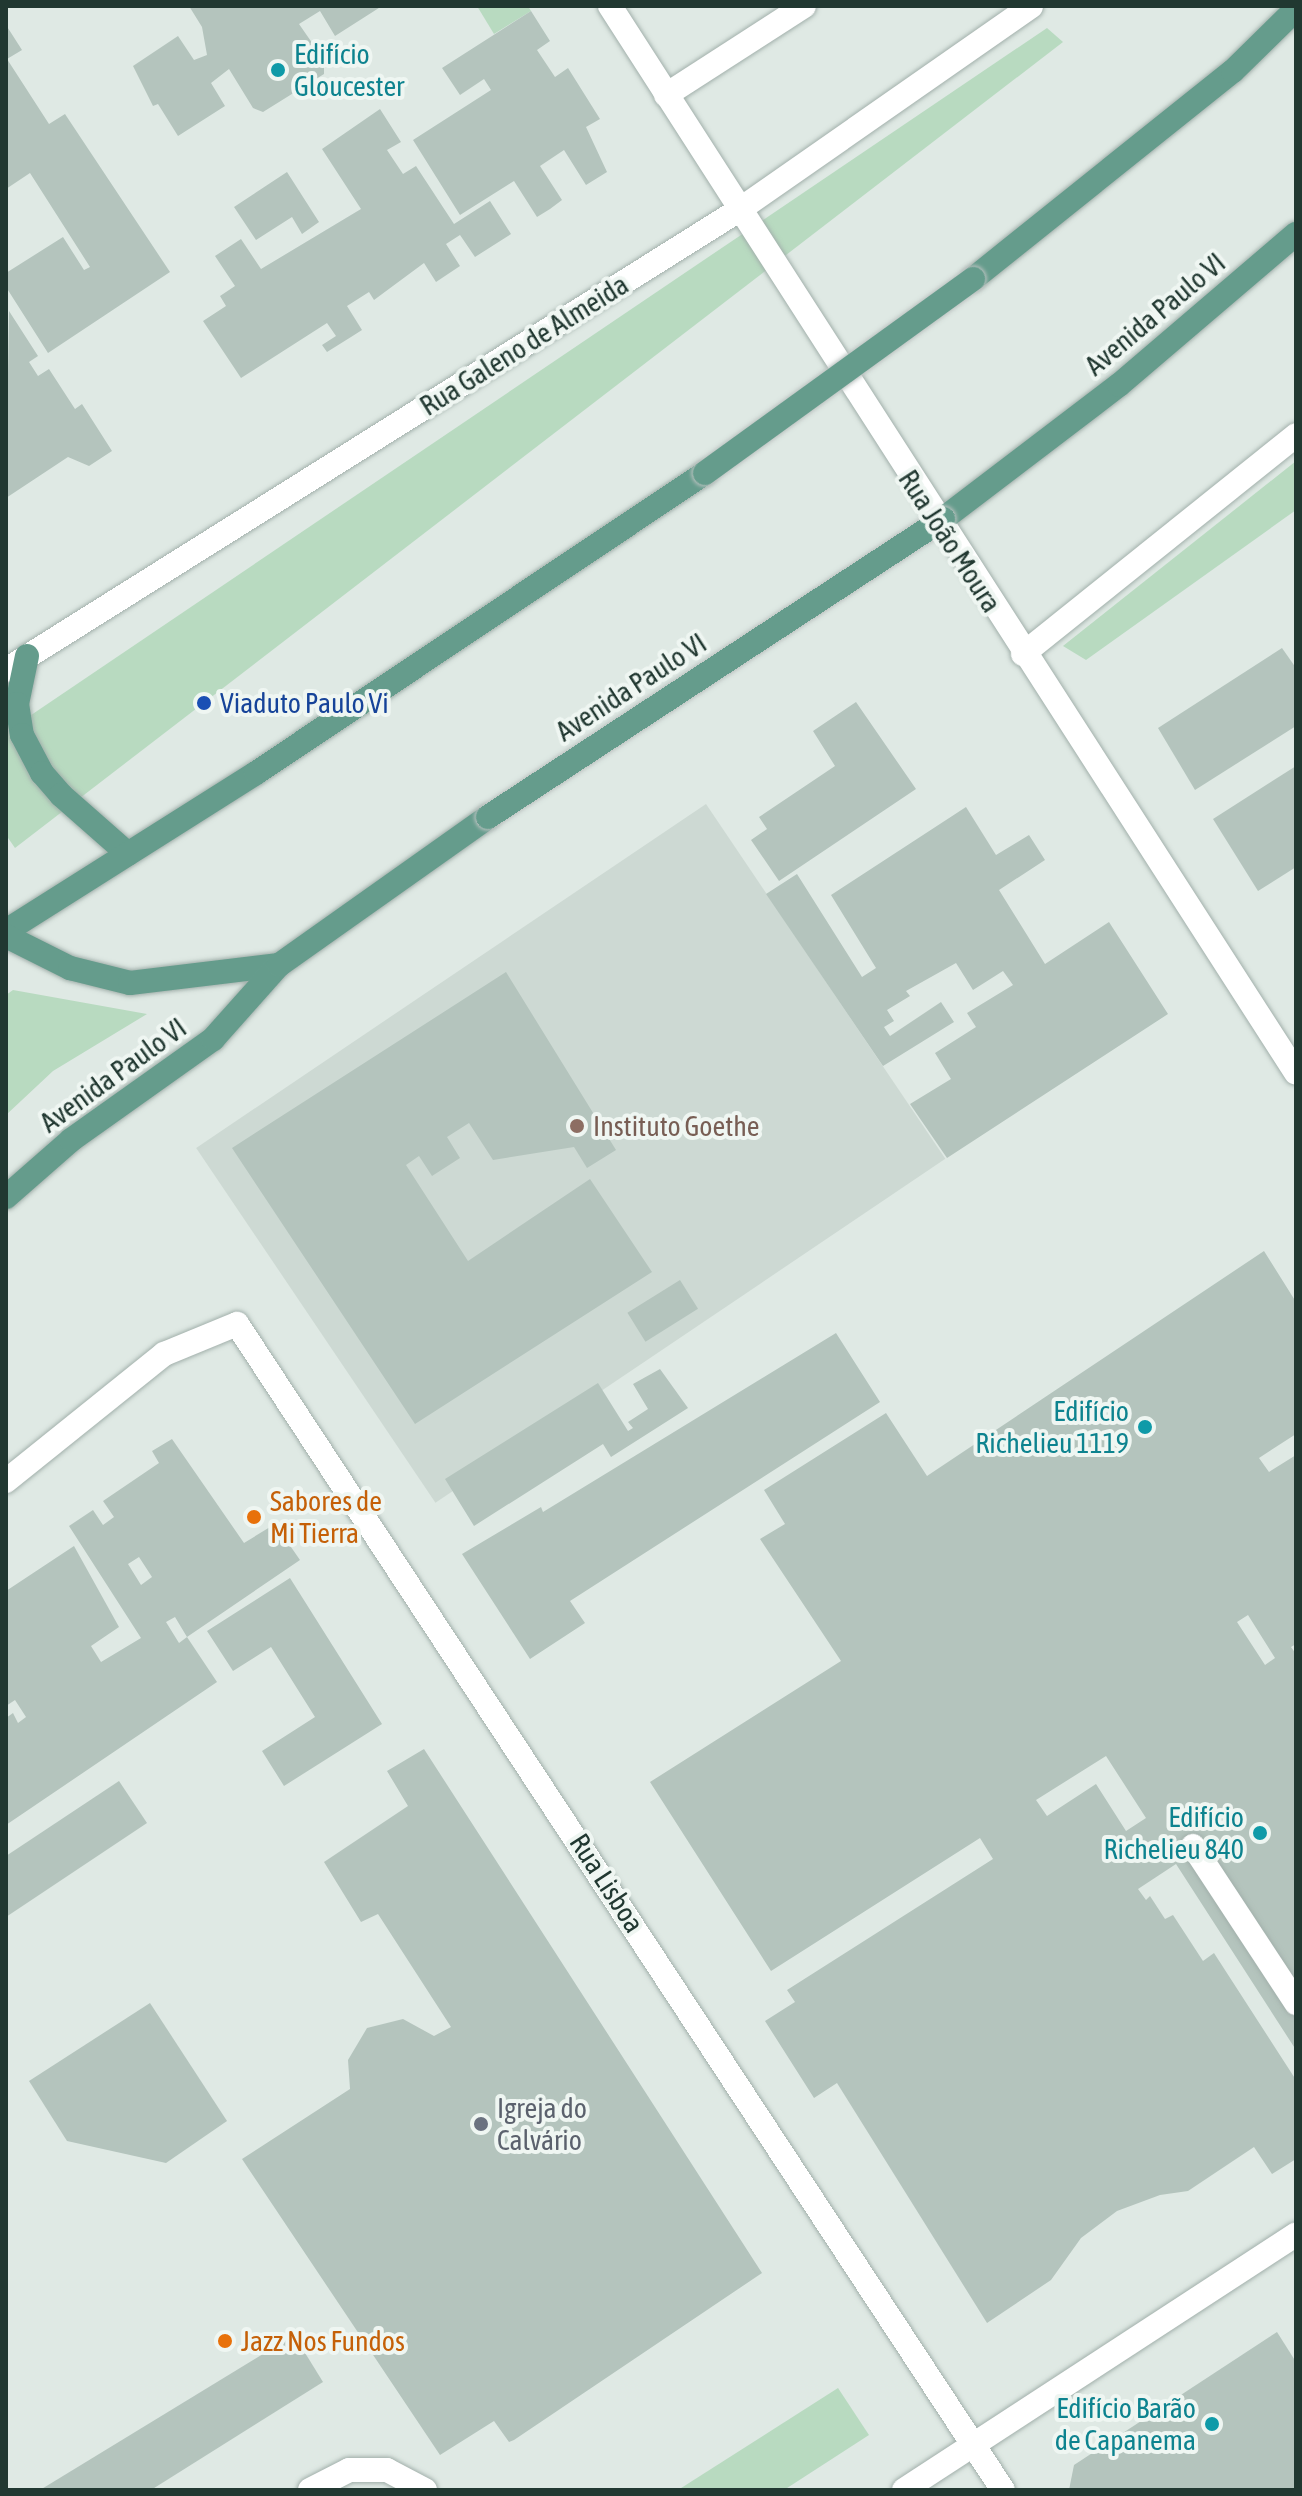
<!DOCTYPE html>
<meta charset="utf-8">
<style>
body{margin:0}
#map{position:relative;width:1302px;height:2496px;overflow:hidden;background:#dfe9e4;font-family:"Asap Condensed",sans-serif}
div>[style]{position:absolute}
.built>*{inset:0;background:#cdd9d3;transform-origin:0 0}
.green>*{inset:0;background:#b8dac0}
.building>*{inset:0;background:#b4c4bd;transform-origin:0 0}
.roads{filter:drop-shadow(0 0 2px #a2b0ab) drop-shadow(0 0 2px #a2b0ab)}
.service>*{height:24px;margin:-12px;padding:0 12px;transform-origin:12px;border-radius:12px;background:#fff}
.minor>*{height:24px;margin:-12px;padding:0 12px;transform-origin:12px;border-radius:12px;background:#fff}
.tertiary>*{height:24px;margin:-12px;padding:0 12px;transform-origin:12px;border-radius:12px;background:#fff}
.secondary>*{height:24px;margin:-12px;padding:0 12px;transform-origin:12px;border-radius:12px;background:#fff}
.primary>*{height:24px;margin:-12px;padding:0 12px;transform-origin:12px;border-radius:12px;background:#659c8c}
.bridges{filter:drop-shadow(0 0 2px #bcc3c1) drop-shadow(0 0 2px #bcc3c1)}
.primary-bridge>*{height:24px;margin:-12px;padding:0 12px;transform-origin:12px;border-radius:12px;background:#659c8c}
.dots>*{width:22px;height:22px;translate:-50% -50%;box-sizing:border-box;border:4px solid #eff6f2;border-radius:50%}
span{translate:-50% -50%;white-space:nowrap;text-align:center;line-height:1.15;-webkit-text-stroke:8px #eff6f2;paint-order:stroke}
.culture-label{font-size:28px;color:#0d838f}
.left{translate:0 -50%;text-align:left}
.right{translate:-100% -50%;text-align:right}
.street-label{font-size:28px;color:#213831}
.transit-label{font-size:28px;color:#164399}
.education-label{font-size:28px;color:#785e54}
.food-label{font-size:28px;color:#c56008}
.worship-label{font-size:28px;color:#5b616d}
.frame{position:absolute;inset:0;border:8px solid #213831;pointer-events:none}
</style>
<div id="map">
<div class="built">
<div style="left:706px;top:804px;width:428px;height:615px;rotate:56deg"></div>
</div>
<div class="green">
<div style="clip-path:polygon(477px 6px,528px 6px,531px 11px,494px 34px)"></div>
<div style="clip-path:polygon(1047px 28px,1063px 42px,15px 848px,6px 835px,6px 732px)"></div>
<div style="clip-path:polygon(1296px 461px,1296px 510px,1086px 660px,1063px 646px)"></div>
<div style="clip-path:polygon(13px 990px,147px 1014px,53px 1071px,6px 1115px,6px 995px)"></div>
<div style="clip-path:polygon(838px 2388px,869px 2435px,784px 2490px,678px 2490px)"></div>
</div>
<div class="building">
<div style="clip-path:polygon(189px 6px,382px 6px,335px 36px,320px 11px,299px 24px,324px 60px,324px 74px,263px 112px,253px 108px,229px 69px,211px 83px,225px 106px,178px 136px,158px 104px,153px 106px,133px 66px,178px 36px,194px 60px,207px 55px,202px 27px)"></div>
<div style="clip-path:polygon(531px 11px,550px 41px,537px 50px,555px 77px,568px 68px,600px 119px,586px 127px,607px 172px,586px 185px,564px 150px,540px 166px,562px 200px,550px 209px,537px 217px,514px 181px,460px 215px,413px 140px,491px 90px,484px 79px,460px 95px,442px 68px)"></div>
<div style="clip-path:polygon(6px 25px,22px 50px,7px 59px,49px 124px,65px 114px,170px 272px,48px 353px,6px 287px,6px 273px,63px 237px,84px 270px,90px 267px,30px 173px,6px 189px)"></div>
<div style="clip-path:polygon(380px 109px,401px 142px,387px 150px,403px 174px,416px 166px,454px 224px,490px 201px,511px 234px,475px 257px,460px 235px,446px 244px,460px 266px,436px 282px,424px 263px,374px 300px,369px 292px,347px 306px,362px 330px,351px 337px,327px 352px,322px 345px,336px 336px,327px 323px,241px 378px,203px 321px,226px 306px,220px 296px,235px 286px,215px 256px,241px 239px,261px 269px,361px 209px,322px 149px)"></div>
<div style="clip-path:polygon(287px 172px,319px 222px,302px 234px,292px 217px,256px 240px,234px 207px)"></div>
<div style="clip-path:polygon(9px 311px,38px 356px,29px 362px,38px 376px,49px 369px,75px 409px,82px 404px,112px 451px,89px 466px,68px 457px,6px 498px)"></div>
<div style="clip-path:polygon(1282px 648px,1296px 668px,1296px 726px,1195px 790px,1158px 728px)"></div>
<div style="clip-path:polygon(856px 702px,916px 789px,779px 881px,751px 840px,767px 829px,759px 817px,835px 766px,813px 731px)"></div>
<div style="clip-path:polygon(1296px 766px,1296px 867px,1258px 891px,1213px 819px)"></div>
<div style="clip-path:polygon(966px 807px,996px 855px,1029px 835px,1045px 860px,999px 890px,1045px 964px,1109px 922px,1168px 1014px,947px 1158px,910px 1104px,951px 1079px,935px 1053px,976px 1027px,967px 1013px,1013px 985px,1003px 971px,973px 990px,956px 963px,906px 991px,910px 996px,887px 1010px,894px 1021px,884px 1027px,890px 1036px,941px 1002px,954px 1022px,883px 1066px,766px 894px,797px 874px,862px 977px,876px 968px,831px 895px)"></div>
<div style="clip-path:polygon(506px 972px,616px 1150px,587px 1168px,574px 1147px,493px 1160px,469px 1123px,447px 1137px,460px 1158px,432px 1176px,419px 1156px,406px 1165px,468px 1261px,590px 1179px,652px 1272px,415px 1424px,232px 1148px)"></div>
<div style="clip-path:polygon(evenodd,1264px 1251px,1296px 1302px,1296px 1434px,1259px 1458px,1269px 1472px,1296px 1455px,1296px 1644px,1291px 1647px,1296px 1654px,1296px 2050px,1176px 1864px,1138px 1889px,1146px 1900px,1150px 1896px,1165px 1919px,1173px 1915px,1203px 1961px,1214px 1953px,1296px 2080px,1296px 2159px,1272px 2174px,1254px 2147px,1188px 2191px,1160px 2195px,1117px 2211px,1081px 2238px,1051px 2280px,987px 2323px,837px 2083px,814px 2098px,765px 2021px,795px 2002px,787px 1990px,993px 1859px,980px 1838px,771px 1971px,650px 1782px,841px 1661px,760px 1539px,785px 1524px,764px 1490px,886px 1413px,927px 1476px,1264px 1251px,1248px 1615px,1275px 1658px,1265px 1665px,1237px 1622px,1248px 1615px,1264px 1251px,1106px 1756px,1146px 1818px,1126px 1831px,1096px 1784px,1047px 1816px,1036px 1800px,1106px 1756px)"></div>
<div style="left:680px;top:1280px;width:34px;height:62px;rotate:58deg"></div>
<div style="clip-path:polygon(836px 1333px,880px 1402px,570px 1601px,585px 1623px,530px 1659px,462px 1554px,541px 1507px,543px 1512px)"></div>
<div style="clip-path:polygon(660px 1369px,688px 1408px,611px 1457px,603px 1444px,474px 1526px,445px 1479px,598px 1383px,628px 1431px,633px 1428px,628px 1422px,648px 1409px,633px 1384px)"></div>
<div style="clip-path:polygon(evenodd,172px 1439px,244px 1543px,275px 1524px,300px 1560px,187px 1637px,217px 1682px,6px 1825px,6px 1718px,13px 1713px,18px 1723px,26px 1717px,15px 1700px,6px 1706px,6px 1591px,74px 1546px,119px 1627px,91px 1646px,101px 1662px,141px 1638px,69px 1526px,93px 1510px,103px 1525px,114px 1517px,103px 1501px,159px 1463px,152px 1451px,172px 1439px,139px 1557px,152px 1577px,141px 1585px,128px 1564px,139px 1557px,172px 1439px,175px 1617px,187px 1637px,179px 1643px,166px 1622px,175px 1617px)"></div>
<div style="clip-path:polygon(290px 1578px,382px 1724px,284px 1786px,262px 1751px,315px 1717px,271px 1647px,233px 1671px,207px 1631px)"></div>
<div style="clip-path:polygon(424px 1749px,762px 2273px,514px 2440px,509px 2442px,494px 2421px,440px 2455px,242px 2159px,350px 2089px,348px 2060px,367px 2028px,403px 2019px,434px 2036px,451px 2027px,378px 1914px,361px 1922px,324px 1862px,408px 1806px,387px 1771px)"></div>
<div style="clip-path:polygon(119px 1781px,147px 1823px,6px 1917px,6px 1856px)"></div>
<div style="clip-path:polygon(150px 2003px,227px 2121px,166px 2163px,67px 2141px,29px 2081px)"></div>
<div style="clip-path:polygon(1277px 2332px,1296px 2362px,1296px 2490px,1069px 2490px,1074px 2465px)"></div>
<div style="clip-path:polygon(294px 2335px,323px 2382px,151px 2490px,40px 2490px)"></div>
</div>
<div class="roads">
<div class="service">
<div style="left:1193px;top:1846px;width:188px;rotate:56.7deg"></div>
<div style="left:310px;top:2490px;width:44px;rotate:-27.1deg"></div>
<div style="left:349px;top:2470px;width:38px"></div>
<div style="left:387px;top:2470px;width:43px;rotate:27.8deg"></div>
</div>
<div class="minor">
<div style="left:666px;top:95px;width:164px;rotate:-32.8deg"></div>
<div style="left:1023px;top:654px;width:350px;rotate:-38.7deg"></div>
<div style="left:6px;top:670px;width:865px;rotate:-32.11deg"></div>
<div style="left:739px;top:210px;width:356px;rotate:-34.9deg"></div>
<div style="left:6px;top:1481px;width:203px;rotate:-38.8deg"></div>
<div style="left:164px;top:1354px;width:79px;rotate:-22.3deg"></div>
<div style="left:237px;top:1324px;width:1395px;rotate:56.7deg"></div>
</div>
<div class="tertiary">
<div style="left:610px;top:6px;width:1268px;rotate:57.26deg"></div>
</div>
<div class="secondary">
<div style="left:904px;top:2490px;width:468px;rotate:-33.1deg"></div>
</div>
<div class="primary">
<div style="left:973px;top:279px;width:333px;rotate:-38.7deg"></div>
<div style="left:1233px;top:71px;width:88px;rotate:-44.5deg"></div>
<div style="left:943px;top:519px;width:221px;rotate:-37.3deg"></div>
<div style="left:1119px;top:385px;width:233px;rotate:-40.5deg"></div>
<div style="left:27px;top:656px;width:49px;rotate:101.8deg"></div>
<div style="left:17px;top:704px;width:31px;rotate:81deg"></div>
<div style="left:22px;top:735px;width:43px;rotate:62.2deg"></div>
<div style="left:42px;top:773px;width:29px;rotate:49deg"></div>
<div style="left:61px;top:795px;width:89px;rotate:41.4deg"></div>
<div style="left:6px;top:931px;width:296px;rotate:-32.3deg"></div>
<div style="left:256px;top:773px;width:540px;rotate:-33.75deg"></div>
<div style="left:6px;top:936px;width:72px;rotate:26.6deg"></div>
<div style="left:70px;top:968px;width:62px;rotate:14deg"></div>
<div style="left:130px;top:983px;width:150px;rotate:-6.9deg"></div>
<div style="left:6px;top:1197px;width:86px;rotate:-41.2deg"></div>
<div style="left:71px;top:1140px;width:174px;rotate:-35.4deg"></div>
<div style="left:213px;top:1039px;width:99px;rotate:-48.3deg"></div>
<div style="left:279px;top:965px;width:256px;rotate:-35.3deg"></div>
</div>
</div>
<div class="bridges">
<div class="primary-bridge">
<div style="left:705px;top:473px;width:331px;rotate:-35.9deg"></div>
<div style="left:488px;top:817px;width:544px;rotate:-33.22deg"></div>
</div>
</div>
<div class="dots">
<div style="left:278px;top:70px;background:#0f9aa8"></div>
<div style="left:204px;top:703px;background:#1a4fb4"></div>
<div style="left:577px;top:1126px;background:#8d6e63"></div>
<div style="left:1145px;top:1427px;background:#0f9aa8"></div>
<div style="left:254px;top:1517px;background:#e8710a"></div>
<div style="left:1260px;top:1833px;background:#0f9aa8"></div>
<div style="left:481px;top:2124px;background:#6b7280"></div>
<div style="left:225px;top:2341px;background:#e8710a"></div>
<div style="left:1212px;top:2424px;background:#0f9aa8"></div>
</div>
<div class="culture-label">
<span class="left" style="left:294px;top:70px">Edifício<br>Gloucester</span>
<span class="right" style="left:1129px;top:1427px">Edifício<br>Richelieu 1119</span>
<span class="right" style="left:1244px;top:1833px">Edifício<br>Richelieu 840</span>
<span class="right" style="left:1196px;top:2424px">Edifício Barão<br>de Capanema</span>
</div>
<div class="street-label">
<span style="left:1155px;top:314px;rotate:-40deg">Avenida Paulo VI</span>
<span style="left:524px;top:345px;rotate:-32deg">Rua Galeno de Almeida</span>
<span style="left:950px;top:541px;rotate:57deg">Rua João Moura</span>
<span style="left:631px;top:687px;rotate:-33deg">Avenida Paulo VI</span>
<span style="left:113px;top:1075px;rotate:-36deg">Avenida Paulo VI</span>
<span style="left:607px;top:1883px;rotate:57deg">Rua Lisboa</span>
</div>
<div class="transit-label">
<span class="left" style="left:220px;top:703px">Viaduto Paulo Vi</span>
</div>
<div class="education-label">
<span class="left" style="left:593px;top:1126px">Instituto Goethe</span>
</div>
<div class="food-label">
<span class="left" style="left:270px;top:1517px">Sabores de<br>Mi Tierra</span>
<span class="left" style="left:241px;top:2341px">Jazz Nos Fundos</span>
</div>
<div class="worship-label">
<span class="left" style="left:497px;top:2124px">Igreja do<br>Calvário</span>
</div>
<div class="frame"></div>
</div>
